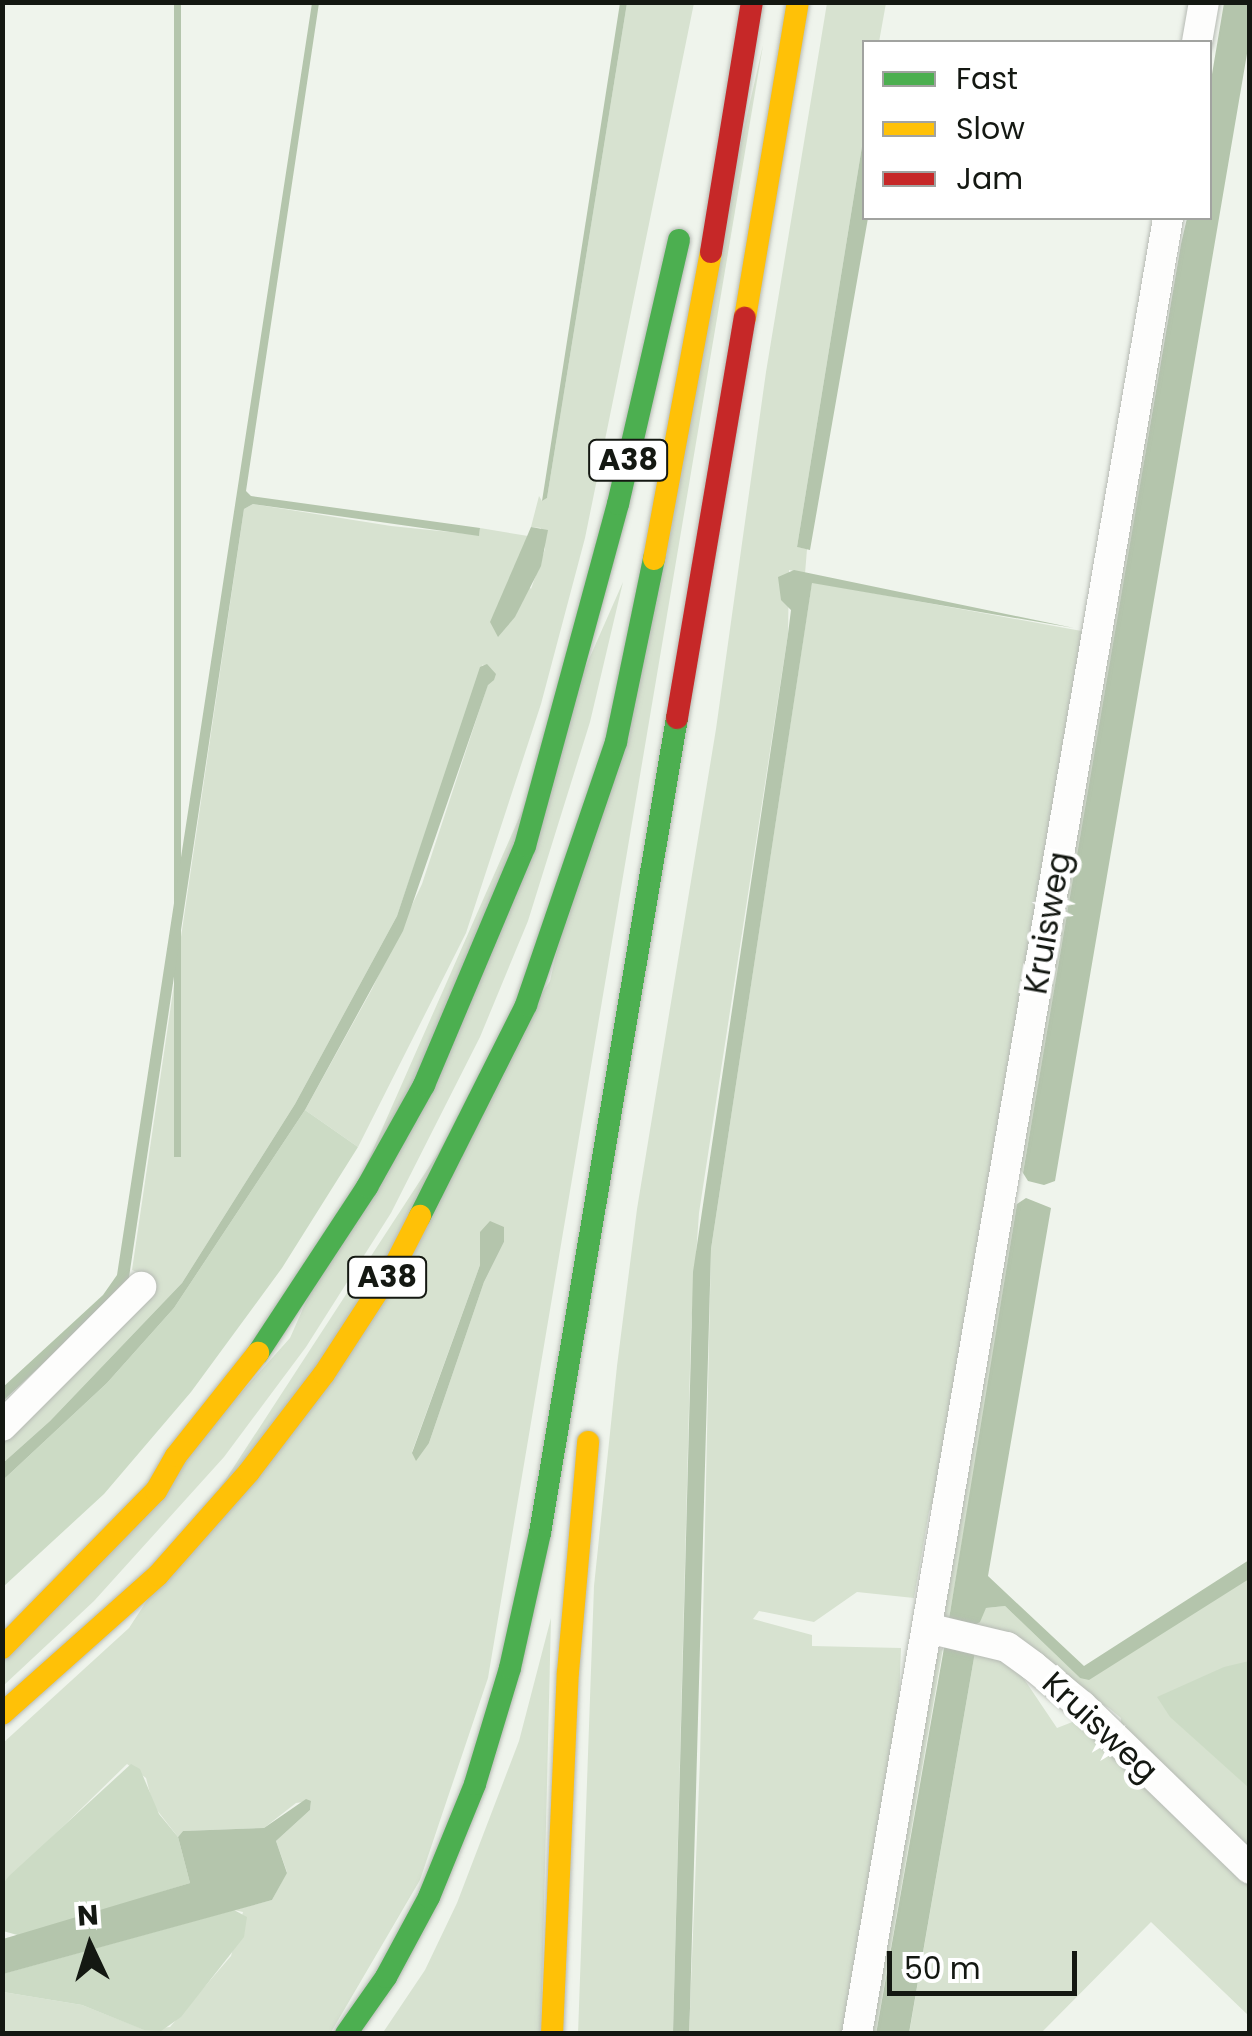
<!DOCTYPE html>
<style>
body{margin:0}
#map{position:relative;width:1252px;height:2036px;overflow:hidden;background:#eff4ec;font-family:Poppins,sans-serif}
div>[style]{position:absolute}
.green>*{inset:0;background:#d7e2d0}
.forest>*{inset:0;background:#ccdbc5}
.water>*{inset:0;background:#b4c5ac;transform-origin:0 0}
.roads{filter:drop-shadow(0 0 2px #b6bab4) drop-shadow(0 0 2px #b6bab4)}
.street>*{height:30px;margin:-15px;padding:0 15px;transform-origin:15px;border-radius:15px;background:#fdfdfc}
.fast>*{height:22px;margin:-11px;padding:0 11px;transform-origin:11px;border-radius:11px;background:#4caf50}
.slow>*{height:22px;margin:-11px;padding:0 11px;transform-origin:11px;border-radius:11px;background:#ffc107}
.jam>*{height:22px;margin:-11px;padding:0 11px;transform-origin:11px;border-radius:11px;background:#c62828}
span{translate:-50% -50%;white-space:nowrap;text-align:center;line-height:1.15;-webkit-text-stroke:9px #fff;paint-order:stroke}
.shield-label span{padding:2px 8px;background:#fff;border:2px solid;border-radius:8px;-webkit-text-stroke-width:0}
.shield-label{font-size:30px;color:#141812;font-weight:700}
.street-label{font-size:32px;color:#141812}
.frame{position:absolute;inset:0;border:5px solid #141812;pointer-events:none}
.legend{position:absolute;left:862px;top:40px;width:350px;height:180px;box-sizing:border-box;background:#fff;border:2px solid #a1a3a0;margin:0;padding:12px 18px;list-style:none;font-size:30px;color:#141812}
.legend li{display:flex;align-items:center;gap:20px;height:50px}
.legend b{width:50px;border:2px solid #a1a3a0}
.north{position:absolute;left:40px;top:1896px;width:100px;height:100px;-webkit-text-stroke:8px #fff;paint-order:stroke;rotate:356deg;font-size:28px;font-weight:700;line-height:40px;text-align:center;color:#141812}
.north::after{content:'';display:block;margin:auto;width:35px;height:45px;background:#141812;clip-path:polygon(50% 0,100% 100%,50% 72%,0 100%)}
.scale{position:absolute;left:887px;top:1951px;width:190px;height:45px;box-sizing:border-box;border:5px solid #141812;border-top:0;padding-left:12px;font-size:30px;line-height:35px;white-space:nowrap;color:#141812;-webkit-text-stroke:8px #fff;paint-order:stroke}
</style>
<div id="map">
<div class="green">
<div style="clip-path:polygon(627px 3px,694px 3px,585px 538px,541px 704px,466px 933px,358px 1147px,305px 1110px,372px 989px,422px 884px,488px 684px,483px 664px,397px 916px,295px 1104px,182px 1283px,50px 1421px,3px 1463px,3px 1432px,122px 1323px,154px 1279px,132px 1270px,244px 509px,253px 504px,391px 526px,479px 535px,480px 528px,528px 536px,514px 569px,531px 589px,545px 549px,541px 528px,531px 527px,539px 496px,542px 501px,547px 498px)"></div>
<div style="clip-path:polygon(827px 3px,886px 3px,879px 42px,864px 42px,864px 134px,797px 547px,807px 549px,805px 574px,789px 570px,788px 634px,699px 1213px,691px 1328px,673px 2033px,578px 2034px,594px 1586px,617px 1366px,637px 1209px,716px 729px,766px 372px)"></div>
<div style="clip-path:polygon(evenodd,763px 45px,488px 1678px,420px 1880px,330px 2034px,3px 2033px,3px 1992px,82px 2005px,145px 2030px,170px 2027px,231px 1956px,243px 1912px,234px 1910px,272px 1900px,287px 1872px,276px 1841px,310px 1810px,311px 1801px,296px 1803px,264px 1828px,183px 1831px,178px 1837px,153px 1805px,146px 1778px,127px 1764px,3px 1885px,3px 1743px,129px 1628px,550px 981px,763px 45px,480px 1232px,504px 1242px,484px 1282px,429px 1443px,412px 1452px,480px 1265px,480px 1232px)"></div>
<div style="clip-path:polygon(1179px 242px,1116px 638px,1023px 1173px,1016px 1165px)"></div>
<div style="clip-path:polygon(623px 582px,590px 722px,528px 921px,480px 1037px,391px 1213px,306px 1347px,224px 1457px,94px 1601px,3px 1686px,2px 1660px,290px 1338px)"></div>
<div style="clip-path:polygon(812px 582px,1087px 632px,943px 1472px,929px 1512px,914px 1598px,857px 1592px,814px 1622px,759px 1611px,753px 1619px,812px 1635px,812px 1646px,901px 1648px,899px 1700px,903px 1702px,847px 2033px,689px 2034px,700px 1759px,711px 1249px)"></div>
<div style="clip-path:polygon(1017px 1204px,978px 1449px,949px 1619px,942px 1614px,1007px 1211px)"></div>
<div style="clip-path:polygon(1249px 1571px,1249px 1857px,1120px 1729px,1121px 1718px,1109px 1708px,968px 1628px,986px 1608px,1005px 1606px,1080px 1678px)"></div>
<div style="clip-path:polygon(551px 1618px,541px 2033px,382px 2034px,425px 1970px,457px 1903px,519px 1741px)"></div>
<div style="clip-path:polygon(951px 1642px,943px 1648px,876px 2033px,867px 2034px,931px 1656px)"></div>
<div style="clip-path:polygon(981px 1646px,1022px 1676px,1057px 1728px,1080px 1719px,1249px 1885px,1249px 2016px,1151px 1922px,1041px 2033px,909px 2034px,975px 1652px)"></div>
</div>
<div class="forest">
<div style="clip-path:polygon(305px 1110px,358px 1147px,282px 1268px,191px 1392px,104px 1494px,3px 1587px,3px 1480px,107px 1383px,174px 1308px)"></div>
<div style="clip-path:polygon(1249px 1661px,1250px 1661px,1249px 1788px,1170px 1717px,1157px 1697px,1224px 1667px)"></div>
<div style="clip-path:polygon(131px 1764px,140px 1769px,159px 1814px,178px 1837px,190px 1883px,21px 1936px,3px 1931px,2px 1885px,9px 1876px)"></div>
<div style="clip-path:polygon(234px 1910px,247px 1917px,244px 1937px,181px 2017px,161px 2031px,144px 2030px,82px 2005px,3px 1992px,2px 1974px)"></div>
</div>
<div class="water">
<div style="left:174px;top:3px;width:7px;height:1154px"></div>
<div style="clip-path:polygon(312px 3px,319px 3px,246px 491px,251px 496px,480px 528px,479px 536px,253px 504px,244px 509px,128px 1284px,3px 1401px,2px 1388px,103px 1295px,117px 1275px)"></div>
<div style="clip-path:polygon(620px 3px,627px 3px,547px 498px,542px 501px)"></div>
<div style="clip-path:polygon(1224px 3px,1249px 3px,1249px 42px,1055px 1181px,1044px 1185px,1028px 1181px,1023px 1173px,1181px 244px,1187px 218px,1210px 218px,1210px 86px)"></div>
<div style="clip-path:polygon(864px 134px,864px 218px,868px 218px,810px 550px,797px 547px)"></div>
<div style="clip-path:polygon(531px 527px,548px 530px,541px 566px,515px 617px,498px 637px,490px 622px)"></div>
<div style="clip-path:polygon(794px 570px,1074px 628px,812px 583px,711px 1249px,690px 2008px,689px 2033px,673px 2033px,693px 1272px,788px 634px,791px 610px,781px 600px,778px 577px)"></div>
<div style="clip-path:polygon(487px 664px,496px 674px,494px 680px,488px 685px,403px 931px,305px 1110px,174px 1308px,107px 1383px,3px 1480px,3px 1463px,50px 1421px,182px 1283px,295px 1104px,397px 916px,480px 667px)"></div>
<div style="clip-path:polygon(1026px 1198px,1051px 1208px,988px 1576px,1084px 1666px,1249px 1560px,1249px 1579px,1089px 1680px,1080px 1678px,1005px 1606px,986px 1608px,980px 1622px,969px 1628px,975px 1652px,909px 2033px,876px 2034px,944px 1648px,951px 1642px,949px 1619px,1017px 1204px)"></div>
<div style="clip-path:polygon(490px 1221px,504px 1227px,504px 1242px,484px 1282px,429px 1443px,416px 1461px,412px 1453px,480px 1265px,480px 1232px)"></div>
<div style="clip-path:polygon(306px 1799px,311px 1801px,310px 1810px,276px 1841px,287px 1873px,272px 1900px,3px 1974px,3px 1939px,190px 1883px,178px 1837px,183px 1831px,264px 1828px)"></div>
</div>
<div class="roads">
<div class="street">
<div style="left:1197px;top:42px;width:41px;rotate:-80.1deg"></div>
<div style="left:2px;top:1426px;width:197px;rotate:-45deg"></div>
<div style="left:927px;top:1628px;width:82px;rotate:13.4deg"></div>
<div style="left:1007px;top:1647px;width:32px;rotate:36deg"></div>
<div style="left:1033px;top:1666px;width:63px;rotate:39.2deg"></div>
<div style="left:1082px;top:1706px;width:234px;rotate:44.1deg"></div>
<div style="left:857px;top:2034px;width:1842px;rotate:-80.28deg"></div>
</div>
<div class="fast">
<div style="left:420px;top:1216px;width:236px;rotate:-63.3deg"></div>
<div style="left:526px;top:1005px;width:278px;rotate:-71.1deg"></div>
<div style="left:616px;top:742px;width:187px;rotate:-78.3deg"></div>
<div style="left:258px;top:1353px;width:199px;rotate:-56.7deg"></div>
<div style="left:367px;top:1187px;width:117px;rotate:-60.8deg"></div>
<div style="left:424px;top:1085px;width:259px;rotate:-67.1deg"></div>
<div style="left:525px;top:846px;width:354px;rotate:-74.8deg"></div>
<div style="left:618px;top:504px;width:271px;rotate:-77deg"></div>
<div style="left:346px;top:2034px;width:70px;rotate:-54.9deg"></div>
<div style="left:386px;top:1977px;width:91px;rotate:-61.7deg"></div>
<div style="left:429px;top:1897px;width:122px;rotate:-67.8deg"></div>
<div style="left:475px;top:1784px;width:121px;rotate:-73.2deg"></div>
<div style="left:510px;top:1668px;width:138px;rotate:-77.5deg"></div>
<div style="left:540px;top:1533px;width:826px;rotate:-80.46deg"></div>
</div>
<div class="slow">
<div style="left:745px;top:318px;width:320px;rotate:-80.5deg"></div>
<div style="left:654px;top:559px;width:312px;rotate:-79.5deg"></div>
<div style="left:2px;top:1648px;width:220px;rotate:-45.6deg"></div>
<div style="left:156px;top:1491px;width:40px;rotate:-60.3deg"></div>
<div style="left:176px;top:1456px;width:132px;rotate:-51.5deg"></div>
<div style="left:2px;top:1714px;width:209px;rotate:-41.7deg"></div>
<div style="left:158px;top:1575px;width:137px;rotate:-48.5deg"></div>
<div style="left:249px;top:1472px;width:123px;rotate:-52.6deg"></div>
<div style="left:324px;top:1374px;width:132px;rotate:-57deg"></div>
<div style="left:396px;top:1263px;width:53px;rotate:-62.9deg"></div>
<div style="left:552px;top:2034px;width:362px;rotate:-87.5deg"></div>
<div style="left:568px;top:1672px;width:231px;rotate:-85deg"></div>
</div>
<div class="jam">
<div style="left:711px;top:252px;width:253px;rotate:-80.7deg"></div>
<div style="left:677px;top:718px;width:406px;rotate:-80.4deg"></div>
</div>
</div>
<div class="shield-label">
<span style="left:628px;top:460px">A38</span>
<span style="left:387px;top:1277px">A38</span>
</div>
<div class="street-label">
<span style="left:1048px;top:923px;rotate:-80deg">Kruisweg</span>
<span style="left:1100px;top:1727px;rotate:43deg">Kruisweg</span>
</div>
<div class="frame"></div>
<ul class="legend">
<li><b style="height:12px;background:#4caf50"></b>Fast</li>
<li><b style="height:12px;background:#ffc107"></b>Slow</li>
<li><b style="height:12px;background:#c62828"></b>Jam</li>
</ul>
<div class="north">N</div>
<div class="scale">50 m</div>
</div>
